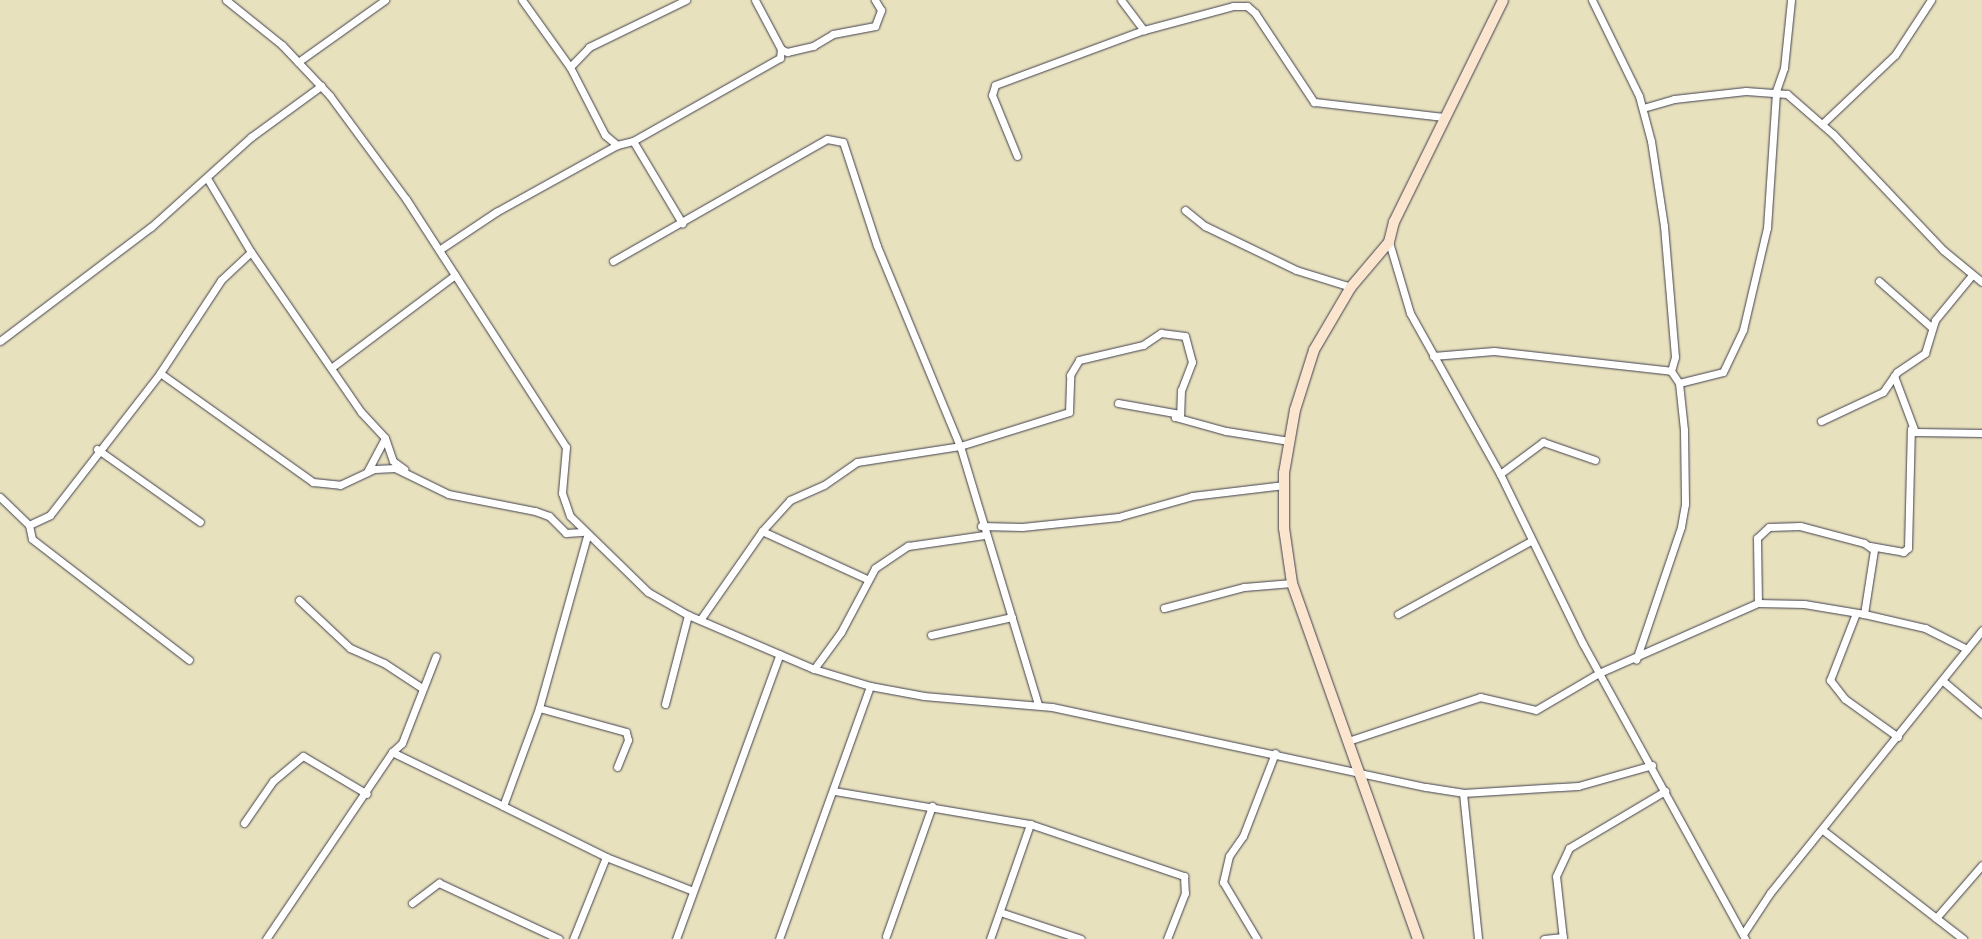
<!DOCTYPE html>
<style>
body{margin:0}
#map{position:relative;width:1982px;height:939px;overflow:hidden;background:#e8e1bd;font-family:"Gochi Hand",sans-serif}
div>[style]{position:absolute}
.roads{filter:drop-shadow(0 0 1px #403f4e) drop-shadow(0 0 1px #403f4e)}
.street>*{height:7px;margin:-3.5px;padding:0 3.5px;transform-origin:3.5px;border-radius:3.5px;background:#fff}
.secondary>*{height:10px;margin:-5px;padding:0 5px;transform-origin:5px;border-radius:5px;background:#fbe5cf}
span{translate:-50% -50%;white-space:nowrap;text-align:center;line-height:1.15;-webkit-text-stroke:4px #fdfcf7;paint-order:stroke}
</style>
<div id="map">
<div class="roads">
<div class="street">
<div style="left:226px;top:0;width:72px;rotate:38.8deg"></div>
<div style="left:282px;top:45px;width:70px;rotate:46.7deg"></div>
<div style="left:330px;top:96px;width:128px;rotate:53.6deg"></div>
<div style="left:406px;top:199px;width:295px;rotate:57.2deg"></div>
<div style="left:566px;top:447px;width:46px;rotate:95deg"></div>
<div style="left:562px;top:493px;width:24px;rotate:71deg"></div>
<div style="left:570px;top:516px;width:109px;rotate:44.3deg"></div>
<div style="left:648px;top:592px;width:46px;rotate:29.9deg"></div>
<div style="left:688px;top:615px;width:137px;rotate:23.2deg"></div>
<div style="left:814px;top:669px;width:59px;rotate:16.9deg"></div>
<div style="left:870px;top:686px;width:55px;rotate:10.5deg"></div>
<div style="left:924px;top:696px;width:128px;rotate:4.9deg"></div>
<div style="left:1052px;top:707px;width:382px;rotate:12.1deg"></div>
<div style="left:1426px;top:787px;width:37px;rotate:9deg"></div>
<div style="left:1463px;top:793px;width:115px;rotate:-3.5deg"></div>
<div style="left:1578px;top:786px;width:77px;rotate:-15.8deg"></div>
<div style="left:522px;top:0;width:82px;rotate:54.4deg"></div>
<div style="left:570px;top:67px;width:76px;rotate:62.8deg"></div>
<div style="left:605px;top:135px;width:16px;rotate:40deg"></div>
<div style="left:617px;top:145px;width:16px;rotate:-14deg"></div>
<div style="left:633px;top:141px;width:96px;rotate:59.1deg"></div>
<div style="left:1121px;top:0;width:38px;rotate:53deg"></div>
<div style="left:1592px;top:0;width:107px;rotate:63.9deg"></div>
<div style="left:1639px;top:96px;width:47px;rotate:75.1deg"></div>
<div style="left:1651px;top:141px;width:86px;rotate:81.3deg"></div>
<div style="left:1664px;top:226px;width:131px;rotate:85.2deg"></div>
<div style="left:1675px;top:357px;width:15px;rotate:106deg"></div>
<div style="left:1671px;top:371px;width:14px;rotate:56deg"></div>
<div style="left:1679px;top:383px;width:47px;rotate:83.9deg"></div>
<div style="left:1684px;top:430px;width:74px;rotate:89.2deg"></div>
<div style="left:1685px;top:504px;width:23px;rotate:100deg"></div>
<div style="left:1681px;top:527px;width:140px;rotate:108.7deg"></div>
<div style="left:781px;top:49px;width:7px;rotate:27deg"></div>
<div style="left:787px;top:52px;width:27px;rotate:-13deg"></div>
<div style="left:813px;top:46px;width:23px;rotate:-31deg"></div>
<div style="left:833px;top:34px;width:43px;rotate:-10.8deg"></div>
<div style="left:875px;top:26px;width:17px;rotate:-69deg"></div>
<div style="left:881px;top:10px;width:12px;rotate:-121deg"></div>
<div style="left:298px;top:62px;width:107px;rotate:-35.5deg"></div>
<div style="left:570px;top:67px;width:28px;rotate:-46deg"></div>
<div style="left:589px;top:47px;width:108px;rotate:-25.9deg"></div>
<div style="left:1643px;top:108px;width:32px;rotate:-16deg"></div>
<div style="left:1674px;top:99px;width:72px;rotate:-6.3deg"></div>
<div style="left:1746px;top:91px;width:41px;rotate:4.2deg"></div>
<div style="left:1787px;top:94px;width:61px;rotate:41deg"></div>
<div style="left:1833px;top:134px;width:160px;rotate:46.5deg"></div>
<div style="left:1943px;top:250px;width:50px;rotate:39.4deg"></div>
<div style="left:1822px;top:124px;width:100px;rotate:-43.4deg"></div>
<div style="left:1895px;top:55px;width:66px;rotate:-56.8deg"></div>
<div style="left:633px;top:141px;width:169px;rotate:-29.5deg"></div>
<div style="left:780px;top:58px;width:9px;rotate:-84deg"></div>
<div style="left:781px;top:49px;width:55px;rotate:-118deg"></div>
<div style="left:1017px;top:156px;width:66px;rotate:-112.3deg"></div>
<div style="left:992px;top:95px;width:10px;rotate:-73deg"></div>
<div style="left:995px;top:85px;width:159px;rotate:-20.3deg"></div>
<div style="left:1144px;top:30px;width:92px;rotate:-15.1deg"></div>
<div style="left:1233px;top:6px;width:14px"></div>
<div style="left:1247px;top:6px;width:11px;rotate:41deg"></div>
<div style="left:1255px;top:13px;width:107px;rotate:56.5deg"></div>
<div style="left:1314px;top:102px;width:131px;rotate:6.6deg"></div>
<div style="left:207px;top:178px;width:86px;rotate:59.3deg"></div>
<div style="left:251px;top:252px;width:194px;rotate:55.5deg"></div>
<div style="left:361px;top:412px;width:35px;rotate:47deg"></div>
<div style="left:385px;top:438px;width:24px;rotate:71deg"></div>
<div style="left:393px;top:461px;width:14px;rotate:36deg"></div>
<div style="left:1185px;top:210px;width:26px;rotate:39deg"></div>
<div style="left:1205px;top:226px;width:101px;rotate:25.8deg"></div>
<div style="left:1296px;top:270px;width:58px;rotate:17.2deg"></div>
<div style="left:1389px;top:242px;width:74px;rotate:73.5deg"></div>
<div style="left:1410px;top:313px;width:184px;rotate:60.8deg"></div>
<div style="left:1500px;top:474px;width:189px;rotate:64deg"></div>
<div style="left:1583px;top:644px;width:337px;rotate:61.2deg"></div>
<div style="left:439px;top:250px;width:69px;rotate:-33.7deg"></div>
<div style="left:496px;top:212px;width:138px;rotate:-29deg"></div>
<div style="left:613px;top:261px;width:246px;rotate:-29.7deg"></div>
<div style="left:827px;top:139px;width:16px;rotate:11deg"></div>
<div style="left:843px;top:142px;width:109px;rotate:71.9deg"></div>
<div style="left:877px;top:246px;width:217px;rotate:67.5deg"></div>
<div style="left:960px;top:446px;width:270px;rotate:73.2deg"></div>
<div style="left:1879px;top:281px;width:69px;rotate:41.5deg"></div>
<div style="left:0;top:341px;width:189px;rotate:-37.1deg"></div>
<div style="left:151px;top:227px;width:135px;rotate:-42deg"></div>
<div style="left:251px;top:137px;width:87px;rotate:-36.1deg"></div>
<div style="left:1433px;top:356px;width:61px;rotate:-4.7deg"></div>
<div style="left:1494px;top:351px;width:178px;rotate:6.4deg"></div>
<div style="left:331px;top:368px;width:155px;rotate:-36.9deg"></div>
<div style="left:160px;top:373px;width:188px;rotate:35.5deg"></div>
<div style="left:313px;top:482px;width:27px;rotate:6deg"></div>
<div style="left:340px;top:485px;width:38px;rotate:-25deg"></div>
<div style="left:375px;top:469px;width:20px;rotate:-3deg"></div>
<div style="left:395px;top:468px;width:59px;rotate:26.1deg"></div>
<div style="left:448px;top:494px;width:89px;rotate:11.1deg"></div>
<div style="left:535px;top:511px;width:15px;rotate:20deg"></div>
<div style="left:549px;top:516px;width:24px;rotate:45deg"></div>
<div style="left:566px;top:533px;width:16px;rotate:-4deg"></div>
<div style="left:1894px;top:376px;width:60px;rotate:69.4deg"></div>
<div style="left:1915px;top:432px;width:67px;rotate:0.9deg"></div>
<div style="left:1679px;top:383px;width:45px;rotate:-14deg"></div>
<div style="left:1723px;top:372px;width:47px;rotate:-64.5deg"></div>
<div style="left:1743px;top:330px;width:105px;rotate:-76.8deg"></div>
<div style="left:1767px;top:228px;width:137px;rotate:-86.2deg"></div>
<div style="left:1776px;top:91px;width:24px;rotate:-71deg"></div>
<div style="left:1784px;top:68px;width:68px;rotate:-84.1deg"></div>
<div style="left:1118px;top:403px;width:63px;rotate:10.1deg"></div>
<div style="left:1180px;top:414px;width:6px;rotate:149deg"></div>
<div style="left:1175px;top:417px;width:53px;rotate:15.4deg"></div>
<div style="left:1226px;top:431px;width:64px;rotate:9deg"></div>
<div style="left:1821px;top:421px;width:68px;rotate:-25.1deg"></div>
<div style="left:1883px;top:392px;width:24px;rotate:-55deg"></div>
<div style="left:1897px;top:372px;width:34px;rotate:-34deg"></div>
<div style="left:1925px;top:353px;width:34px;rotate:-73deg"></div>
<div style="left:1935px;top:320px;width:58px;rotate:-50.6deg"></div>
<div style="left:97px;top:449px;width:126px;rotate:35.3deg"></div>
<div style="left:367px;top:472px;width:38px;rotate:-62deg"></div>
<div style="left:1500px;top:474px;width:54px;rotate:-36.7deg"></div>
<div style="left:1543px;top:442px;width:55px;rotate:19.1deg"></div>
<div style="left:0;top:497px;width:40px;rotate:44deg"></div>
<div style="left:29px;top:525px;width:14px;rotate:78deg"></div>
<div style="left:32px;top:539px;width:198px;rotate:37.6deg"></div>
<div style="left:29px;top:525px;width:23px;rotate:-25deg"></div>
<div style="left:50px;top:515px;width:180px;rotate:-52.2deg"></div>
<div style="left:160px;top:373px;width:111px;rotate:-56.7deg"></div>
<div style="left:221px;top:280px;width:41px;rotate:-43deg"></div>
<div style="left:981px;top:526px;width:41px;rotate:1.4deg"></div>
<div style="left:1022px;top:527px;width:97px;rotate:-5.9deg"></div>
<div style="left:1118px;top:517px;width:77px;rotate:-15.8deg"></div>
<div style="left:1192px;top:496px;width:93px;rotate:-6.8deg"></div>
<div style="left:762px;top:531px;width:115px;rotate:24.6deg"></div>
<div style="left:1870px;top:546px;width:34px;rotate:10deg"></div>
<div style="left:1903px;top:552px;width:6px;rotate:-39deg"></div>
<div style="left:1908px;top:548px;width:119px;rotate:-88.6deg"></div>
<div style="left:299px;top:600px;width:70px;rotate:43.3deg"></div>
<div style="left:350px;top:648px;width:37px;rotate:24deg"></div>
<div style="left:384px;top:663px;width:45px;rotate:33.3deg"></div>
<div style="left:1758px;top:603px;width:65px;rotate:-90.9deg"></div>
<div style="left:1757px;top:538px;width:16px;rotate:-43deg"></div>
<div style="left:1769px;top:527px;width:31px;rotate:-2deg"></div>
<div style="left:1800px;top:526px;width:66px;rotate:14.9deg"></div>
<div style="left:1864px;top:543px;width:12px;rotate:35deg"></div>
<div style="left:1874px;top:550px;width:65px;rotate:98.9deg"></div>
<div style="left:1164px;top:608px;width:83px;rotate:-14.7deg"></div>
<div style="left:1244px;top:587px;width:48px;rotate:-4.8deg"></div>
<div style="left:1856px;top:613px;width:72px;rotate:111.2deg"></div>
<div style="left:1830px;top:680px;width:24px;rotate:52deg"></div>
<div style="left:1845px;top:699px;width:65px;rotate:35.6deg"></div>
<div style="left:1398px;top:614px;width:152px;rotate:-28.8deg"></div>
<div style="left:700px;top:620px;width:108px;rotate:-55.1deg"></div>
<div style="left:762px;top:531px;width:42px;rotate:-47.9deg"></div>
<div style="left:790px;top:500px;width:37px;rotate:-24deg"></div>
<div style="left:824px;top:485px;width:40px;rotate:-34.9deg"></div>
<div style="left:857px;top:462px;width:104px;rotate:-8.8deg"></div>
<div style="left:960px;top:446px;width:114px;rotate:-17.3deg"></div>
<div style="left:1069px;top:412px;width:37px;rotate:-88deg"></div>
<div style="left:1070px;top:375px;width:17px;rotate:-59deg"></div>
<div style="left:1079px;top:360px;width:66px;rotate:-13.2deg"></div>
<div style="left:1143px;top:345px;width:22px;rotate:-34deg"></div>
<div style="left:1161px;top:333px;width:24px;rotate:7deg"></div>
<div style="left:1185px;top:336px;width:27px;rotate:75deg"></div>
<div style="left:1192px;top:362px;width:30px;rotate:111deg"></div>
<div style="left:1181px;top:390px;width:24px;rotate:92deg"></div>
<div style="left:931px;top:635px;width:83px;rotate:-12.5deg"></div>
<div style="left:814px;top:669px;width:46px;rotate:-53.9deg"></div>
<div style="left:841px;top:632px;width:72px;rotate:-62deg"></div>
<div style="left:875px;top:568px;width:40px;rotate:-34deg"></div>
<div style="left:908px;top:546px;width:77px;rotate:-8.2deg"></div>
<div style="left:1943px;top:681px;width:51px;rotate:40.2deg"></div>
<div style="left:665px;top:704px;width:92px;rotate:-75.5deg"></div>
<div style="left:539px;top:708px;width:90px;rotate:15.4deg"></div>
<div style="left:626px;top:732px;width:8px;rotate:76deg"></div>
<div style="left:628px;top:740px;width:29px;rotate:112deg"></div>
<div style="left:1351px;top:740px;width:136px;rotate:-18.4deg"></div>
<div style="left:1480px;top:697px;width:57px;rotate:13.1deg"></div>
<div style="left:1536px;top:710px;width:73px;rotate:-30.4deg"></div>
<div style="left:1599px;top:673px;width:174px;rotate:-23.8deg"></div>
<div style="left:1758px;top:603px;width:46px;rotate:1.2deg"></div>
<div style="left:1804px;top:604px;width:61px;rotate:9.5deg"></div>
<div style="left:1864px;top:614px;width:63px;rotate:12.9deg"></div>
<div style="left:1925px;top:628px;width:47px;rotate:26.6deg"></div>
<div style="left:392px;top:752px;width:13px;rotate:-42deg"></div>
<div style="left:402px;top:743px;width:93px;rotate:-68.7deg"></div>
<div style="left:834px;top:791px;width:199px;rotate:9.6deg"></div>
<div style="left:1030px;top:824px;width:163px;rotate:18.7deg"></div>
<div style="left:1184px;top:876px;width:17px;rotate:87deg"></div>
<div style="left:1185px;top:893px;width:49px;rotate:111.4deg"></div>
<div style="left:1463px;top:793px;width:147px;rotate:84.1deg"></div>
<div style="left:503px;top:806px;width:115px;rotate:26.3deg"></div>
<div style="left:606px;top:857px;width:93px;rotate:21.3deg"></div>
<div style="left:244px;top:823px;width:51px;rotate:-55.4deg"></div>
<div style="left:273px;top:781px;width:39px;rotate:-40deg"></div>
<div style="left:303px;top:756px;width:74px;rotate:30.7deg"></div>
<div style="left:1824px;top:831px;width:176px;rotate:37.8deg"></div>
<div style="left:412px;top:903px;width:34px;rotate:-37deg"></div>
<div style="left:439px;top:883px;width:132px;rotate:25deg"></div>
<div style="left:1000px;top:912px;width:85px;rotate:18.4deg"></div>
<div style="left:1936px;top:918px;width:70px;rotate:-49deg"></div>
<div style="left:1743px;top:934px;width:49px;rotate:-56.6deg"></div>
<div style="left:1770px;top:893px;width:338px;rotate:-51.1deg"></div>
<div style="left:886px;top:936px;width:138px;rotate:-70.5deg"></div>
<div style="left:266px;top:939px;width:225px;rotate:-56deg"></div>
<div style="left:392px;top:752px;width:123px;rotate:25.9deg"></div>
<div style="left:503px;top:806px;width:104px;rotate:-69.8deg"></div>
<div style="left:539px;top:708px;width:179px;rotate:-74.4deg"></div>
<div style="left:573px;top:939px;width:88px;rotate:-68.1deg"></div>
<div style="left:676px;top:939px;width:303px;rotate:-70deg"></div>
<div style="left:779px;top:939px;width:269px;rotate:-70.2deg"></div>
<div style="left:990px;top:939px;width:122px;rotate:-70.8deg"></div>
<div style="left:1257px;top:939px;width:66px;rotate:-120.8deg"></div>
<div style="left:1223px;top:882px;width:27px;rotate:-77deg"></div>
<div style="left:1229px;top:856px;width:24px;rotate:-55deg"></div>
<div style="left:1243px;top:836px;width:89px;rotate:-68.9deg"></div>
<div style="left:1544px;top:939px;width:19px;rotate:-6deg"></div>
<div style="left:1563px;top:939px;width:63px;rotate:-96.3deg"></div>
<div style="left:1556px;top:876px;width:31px;rotate:-65deg"></div>
<div style="left:1569px;top:848px;width:112px;rotate:-30.7deg"></div>
</div>
<div class="secondary">
<div style="left:1418px;top:939px;width:378px;rotate:-109.5deg"></div>
<div style="left:1292px;top:583px;width:56px;rotate:-98.3deg"></div>
<div style="left:1284px;top:528px;width:55px;rotate:-90deg"></div>
<div style="left:1284px;top:473px;width:64px;rotate:-80.1deg"></div>
<div style="left:1295px;top:410px;width:63px;rotate:-72.4deg"></div>
<div style="left:1314px;top:350px;width:73px;rotate:-59.6deg"></div>
<div style="left:1351px;top:287px;width:59px;rotate:-49.8deg"></div>
<div style="left:1389px;top:242px;width:21px;rotate:-76deg"></div>
<div style="left:1394px;top:222px;width:247px;rotate:-63.8deg"></div>
</div>
</div>
</div>
